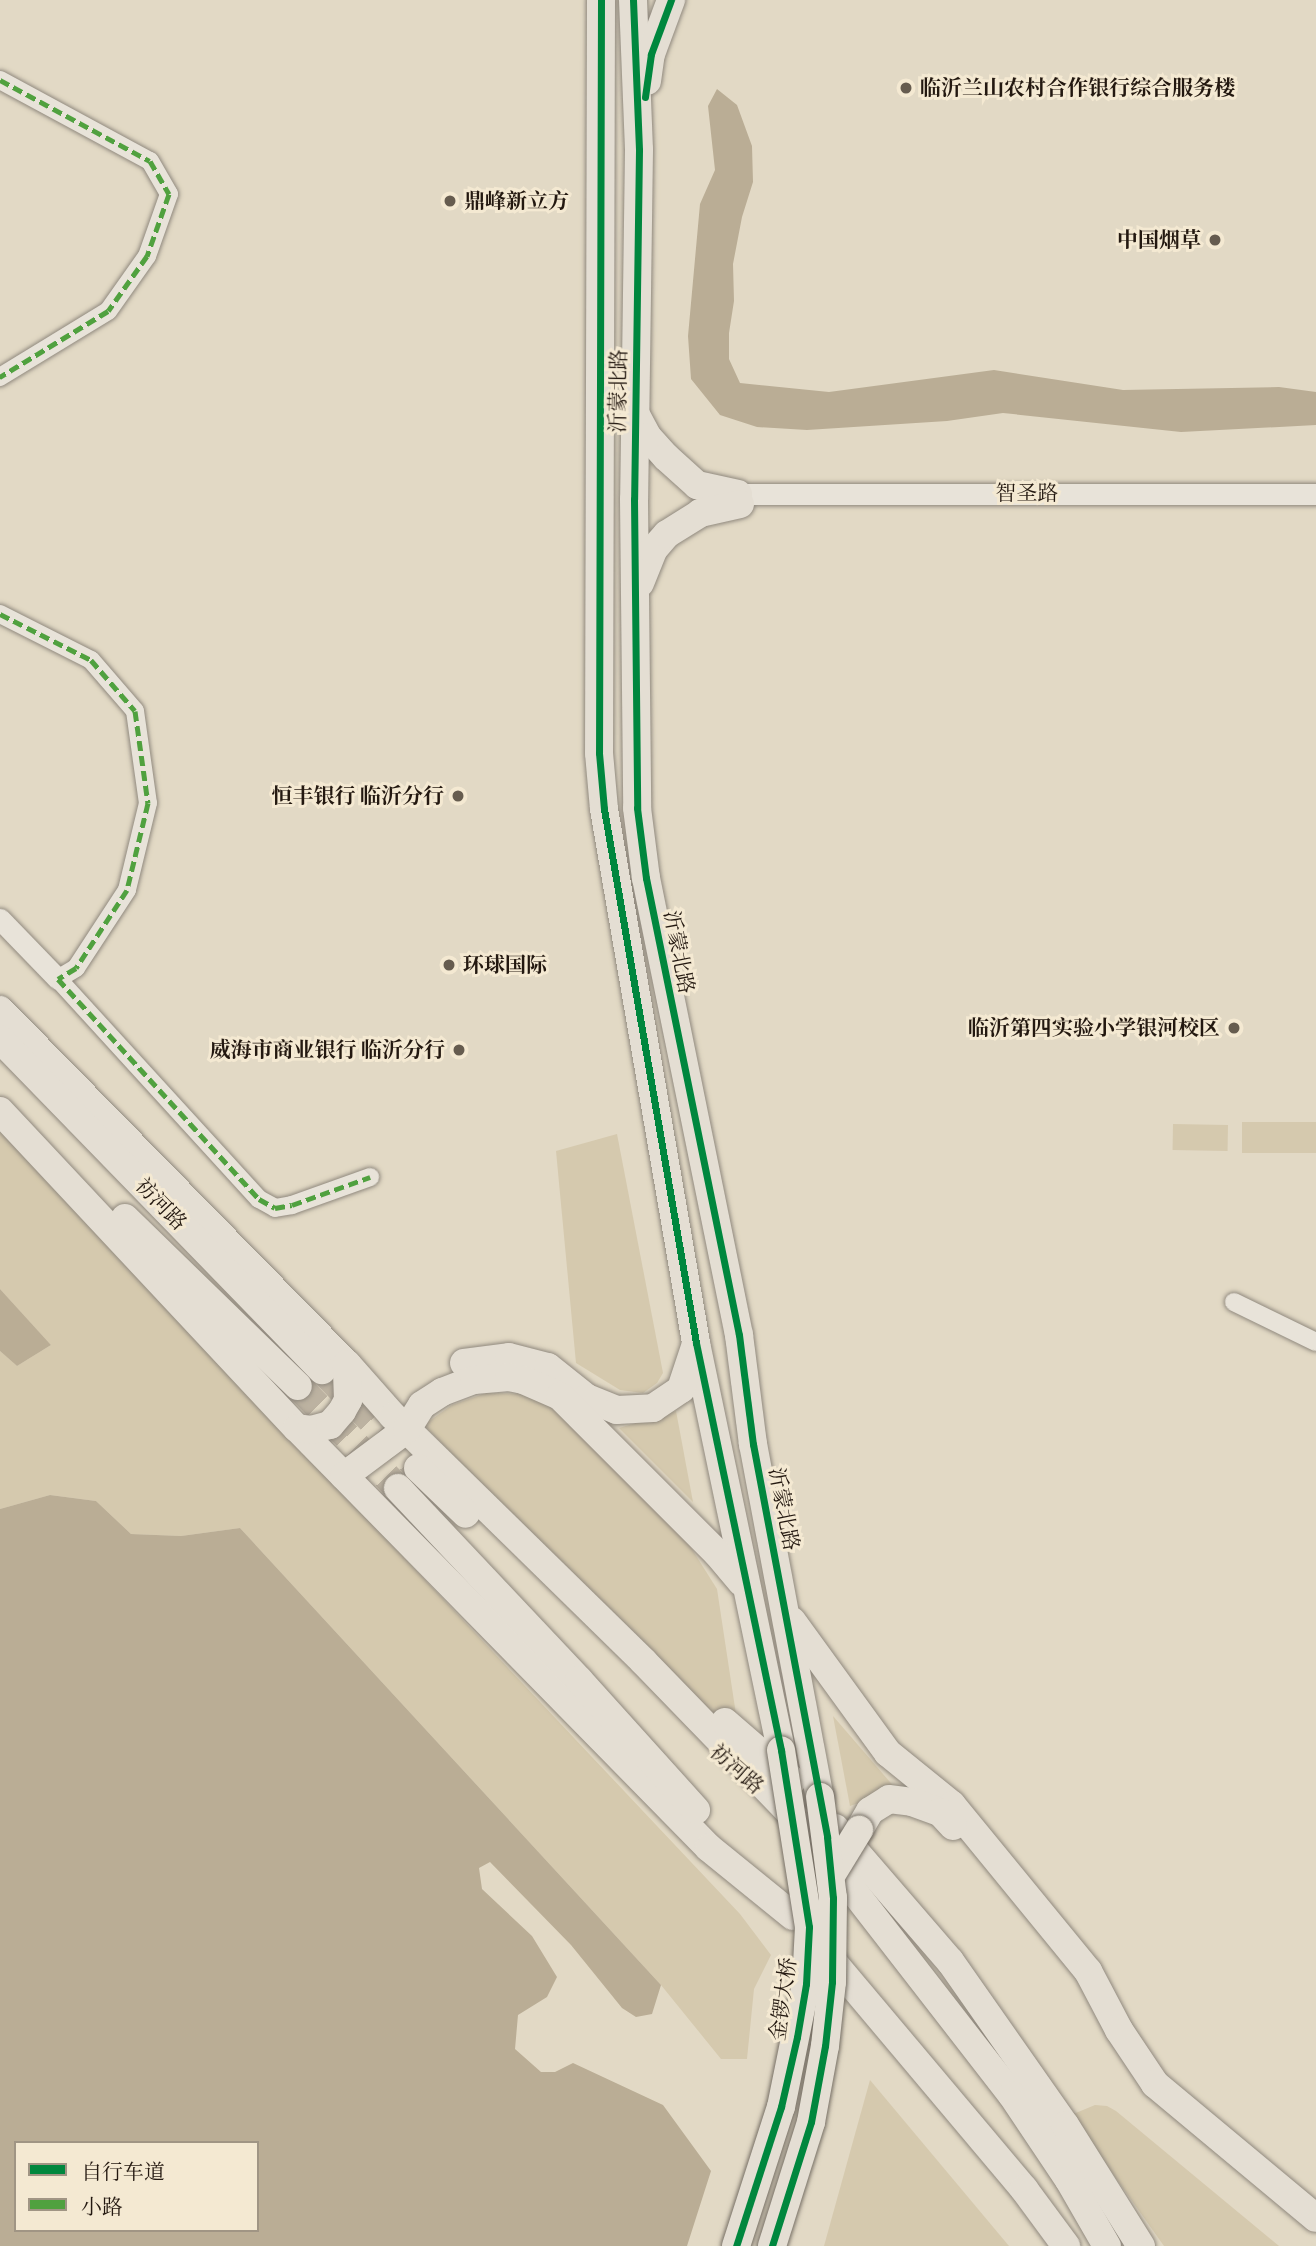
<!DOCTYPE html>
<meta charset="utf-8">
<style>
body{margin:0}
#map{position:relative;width:1316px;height:2246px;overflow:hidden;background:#e2d9c5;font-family:"IM FELL Great Primer","Noto Serif SC",serif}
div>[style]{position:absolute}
.green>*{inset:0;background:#d5c9ae;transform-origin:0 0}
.water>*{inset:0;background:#baad95}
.primary-tunnel>*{height:28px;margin-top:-14px;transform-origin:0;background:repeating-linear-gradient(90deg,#bcb2a1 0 28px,transparent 0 42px)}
.roads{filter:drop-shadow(0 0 2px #90897e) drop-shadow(0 0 2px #90897e)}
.minor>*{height:18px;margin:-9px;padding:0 9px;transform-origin:9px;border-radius:9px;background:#e8e3d9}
.tertiary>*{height:21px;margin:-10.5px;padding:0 10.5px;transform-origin:10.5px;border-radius:10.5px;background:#e8e3d9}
.primary>*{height:28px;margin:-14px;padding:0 14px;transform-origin:14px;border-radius:14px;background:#e4ded3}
.bridges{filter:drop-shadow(0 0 2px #766f65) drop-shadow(0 0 2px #766f65)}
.primary-bridge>*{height:28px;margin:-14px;padding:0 14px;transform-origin:14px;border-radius:14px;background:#e4ded3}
.quiet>*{height:5px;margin-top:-2.5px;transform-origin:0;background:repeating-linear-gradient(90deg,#50a13f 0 10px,transparent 0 15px)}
.cycleway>*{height:7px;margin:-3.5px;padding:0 3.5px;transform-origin:3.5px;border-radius:3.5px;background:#00873e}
.dots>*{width:19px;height:19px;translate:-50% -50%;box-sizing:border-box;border:4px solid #f4e9d2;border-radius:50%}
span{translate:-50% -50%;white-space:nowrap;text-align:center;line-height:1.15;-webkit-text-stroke:6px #f4e9d2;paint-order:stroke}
.poi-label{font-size:21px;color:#231810;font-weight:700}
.left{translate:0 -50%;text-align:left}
.right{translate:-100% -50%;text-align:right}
.street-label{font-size:21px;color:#231810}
.legend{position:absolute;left:14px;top:2141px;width:245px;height:91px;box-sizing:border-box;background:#f4e9d2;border:2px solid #a09584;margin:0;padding:9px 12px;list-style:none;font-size:21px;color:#231810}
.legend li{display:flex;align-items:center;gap:14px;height:35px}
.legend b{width:35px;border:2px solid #a09584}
</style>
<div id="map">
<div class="green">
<div style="left:1316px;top:1122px;width:31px;height:74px;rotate:90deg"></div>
<div style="left:1173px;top:1124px;width:55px;height:26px;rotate:1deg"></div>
<div style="clip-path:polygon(0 1129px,740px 1914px,771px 1955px,754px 1989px,747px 2059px,721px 2059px,661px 1985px,240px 1528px,181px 1536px,131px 1534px,96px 1501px,50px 1495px,0 1509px,0 1351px,17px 1366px,51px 1345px,0 1289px)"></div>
<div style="clip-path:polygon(617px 1134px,663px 1373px,657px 1383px,643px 1393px,620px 1390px,576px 1363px,556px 1151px)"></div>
<div style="clip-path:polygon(486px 1393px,529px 1394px,557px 1408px,688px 1543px,717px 1589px,742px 1754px,424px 1425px,452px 1405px)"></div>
<div style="clip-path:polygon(676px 1411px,693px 1502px,619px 1428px)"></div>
<div style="clip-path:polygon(833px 1716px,896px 1789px,850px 1806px)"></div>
<div style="clip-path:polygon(870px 2080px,1009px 2246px,824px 2246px)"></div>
<div style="clip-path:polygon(1095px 2105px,1107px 2106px,1116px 2111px,1279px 2246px,1164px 2246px,1071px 2115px)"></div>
</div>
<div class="water">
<div style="clip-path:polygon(717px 89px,737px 105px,752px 146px,753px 182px,742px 217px,733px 264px,734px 301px,729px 333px,729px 359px,740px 383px,829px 392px,994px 370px,1123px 390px,1279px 387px,1316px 392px,1316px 425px,1181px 432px,1003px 413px,947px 421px,807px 430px,757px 427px,720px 415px,691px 379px,688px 336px,700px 204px,715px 170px,708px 106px)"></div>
<div style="clip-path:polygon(0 1289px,51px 1345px,17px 1366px,0 1351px)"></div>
<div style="clip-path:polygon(evenodd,50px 1495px,96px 1501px,131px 1534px,181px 1536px,240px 1528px,661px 1985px,652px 2014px,636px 2017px,622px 2008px,571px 1945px,490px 1862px,479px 1868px,482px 1889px,532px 1936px,557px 1977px,547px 1997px,518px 2015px,515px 2049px,541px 2072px,555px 2072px,573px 2063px,663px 2105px,711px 2171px,687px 2246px,0 2246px,0 1509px,50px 1495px,16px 2143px,257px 2143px,257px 2230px,16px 2230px,16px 2143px)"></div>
</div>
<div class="primary-tunnel">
<div style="left:322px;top:1370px;width:137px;rotate:45.6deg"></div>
<div style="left:298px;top:1386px;width:143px;rotate:45.6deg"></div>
</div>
<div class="roads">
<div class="minor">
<div style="left:0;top:80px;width:170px;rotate:28.4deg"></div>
<div style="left:150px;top:161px;width:38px;rotate:60deg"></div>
<div style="left:169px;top:194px;width:66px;rotate:109.5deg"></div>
<div style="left:147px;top:256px;width:67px;rotate:125.3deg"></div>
<div style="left:108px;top:311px;width:127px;rotate:148.6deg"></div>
<div style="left:0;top:614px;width:102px;rotate:26.8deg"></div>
<div style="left:91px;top:660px;width:67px;rotate:49.2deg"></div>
<div style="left:135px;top:711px;width:93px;rotate:82deg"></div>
<div style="left:148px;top:803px;width:89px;rotate:103.6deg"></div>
<div style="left:127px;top:890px;width:93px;rotate:123.2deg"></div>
<div style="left:76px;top:968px;width:21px;rotate:149deg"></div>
<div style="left:58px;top:979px;width:298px;rotate:47.6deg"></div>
<div style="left:259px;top:1199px;width:18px;rotate:29deg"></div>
<div style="left:275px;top:1208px;width:17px;rotate:-10deg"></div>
<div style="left:292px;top:1205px;width:83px;rotate:-19.7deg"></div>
<div style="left:1234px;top:1302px;width:91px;rotate:26deg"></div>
</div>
<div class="tertiary">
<div style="left:738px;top:494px;width:578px"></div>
<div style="left:0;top:919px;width:83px;rotate:46deg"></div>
</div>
<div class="primary">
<div style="left:601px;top:0;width:753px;rotate:90.15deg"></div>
<div style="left:599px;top:753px;width:56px;rotate:84.9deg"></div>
<div style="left:604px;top:809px;width:542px;rotate:80.22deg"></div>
<div style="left:696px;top:1343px;width:416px;rotate:78.2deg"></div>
<div style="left:633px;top:0;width:150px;rotate:87.7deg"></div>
<div style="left:639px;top:150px;width:349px;rotate:90.8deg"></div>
<div style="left:634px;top:499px;width:309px;rotate:89.4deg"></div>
<div style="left:637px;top:808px;width:71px;rotate:82.7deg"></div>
<div style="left:646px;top:878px;width:466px;rotate:78.5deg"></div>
<div style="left:739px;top:1335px;width:110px;rotate:82.7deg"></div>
<div style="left:753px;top:1444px;width:359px;rotate:79.3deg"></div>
<div style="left:647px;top:81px;width:27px;rotate:-82deg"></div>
<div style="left:651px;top:54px;width:58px;rotate:-69.7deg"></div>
<div style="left:635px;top:413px;width:27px;rotate:62deg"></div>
<div style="left:648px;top:437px;width:27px;rotate:48deg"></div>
<div style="left:666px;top:457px;width:42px;rotate:42.1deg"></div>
<div style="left:697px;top:485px;width:42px;rotate:12.4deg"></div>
<div style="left:640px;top:583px;width:35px;rotate:-68deg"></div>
<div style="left:653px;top:550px;width:21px;rotate:-49deg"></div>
<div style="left:667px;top:534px;width:39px;rotate:-32deg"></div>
<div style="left:700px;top:513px;width:41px;rotate:-12.7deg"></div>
<div style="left:0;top:1010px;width:496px;rotate:45.6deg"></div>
<div style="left:347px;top:1364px;width:69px;rotate:48.5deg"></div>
<div style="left:393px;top:1416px;width:350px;rotate:44.4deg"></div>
<div style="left:643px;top:1661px;width:226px;rotate:45.9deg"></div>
<div style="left:0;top:1039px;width:462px;rotate:45.8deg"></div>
<div style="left:0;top:1111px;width:434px;rotate:46.9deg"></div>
<div style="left:297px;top:1428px;width:588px;rotate:45.55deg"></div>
<div style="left:709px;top:1848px;width:108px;rotate:39deg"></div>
<div style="left:125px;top:1218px;width:241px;rotate:44.2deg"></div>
<div style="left:464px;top:1363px;width:45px;rotate:-7.6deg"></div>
<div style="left:509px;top:1357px;width:40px;rotate:14.4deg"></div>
<div style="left:548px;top:1367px;width:50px;rotate:38.5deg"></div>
<div style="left:587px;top:1398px;width:32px;rotate:22deg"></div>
<div style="left:617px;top:1410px;width:36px;rotate:-3deg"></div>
<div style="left:653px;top:1408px;width:34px;rotate:-34deg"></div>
<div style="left:681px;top:1389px;width:47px;rotate:-71.6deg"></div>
<div style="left:297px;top:1428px;width:14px;rotate:8deg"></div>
<div style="left:311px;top:1430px;width:20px;rotate:-15deg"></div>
<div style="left:330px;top:1425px;width:18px;rotate:-49deg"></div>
<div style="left:342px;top:1411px;width:13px;rotate:-61deg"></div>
<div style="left:348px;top:1400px;width:36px;rotate:-92deg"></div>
<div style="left:418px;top:1468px;width:66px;rotate:43.8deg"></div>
<div style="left:344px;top:1476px;width:79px;rotate:-36.7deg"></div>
<div style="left:407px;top:1429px;width:28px;rotate:-58deg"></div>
<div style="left:422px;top:1405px;width:24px;rotate:-33deg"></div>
<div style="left:442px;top:1392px;width:34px;rotate:-21deg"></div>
<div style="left:474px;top:1380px;width:35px;rotate:-5deg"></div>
<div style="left:509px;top:1377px;width:14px;rotate:12deg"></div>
<div style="left:523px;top:1380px;width:40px;rotate:23.4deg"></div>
<div style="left:560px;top:1396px;width:222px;rotate:45deg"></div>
<div style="left:717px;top:1553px;width:38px;rotate:50deg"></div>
<div style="left:398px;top:1488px;width:264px;rotate:46.7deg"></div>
<div style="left:579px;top:1680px;width:175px;rotate:48deg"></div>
<div style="left:792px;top:1621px;width:163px;rotate:54deg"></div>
<div style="left:888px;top:1753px;width:82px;rotate:39.1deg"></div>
<div style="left:952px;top:1805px;width:215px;rotate:50.7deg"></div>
<div style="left:1088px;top:1971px;width:67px;rotate:62.3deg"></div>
<div style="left:1119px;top:2030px;width:65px;rotate:56.3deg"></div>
<div style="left:1155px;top:2084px;width:209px;rotate:39.8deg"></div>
<div style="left:725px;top:1722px;width:89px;rotate:40.9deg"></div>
<div style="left:835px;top:1828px;width:176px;rotate:49.2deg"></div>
<div style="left:950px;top:1961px;width:200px;rotate:55deg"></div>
<div style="left:1065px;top:2125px;width:143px;rotate:57.9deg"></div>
<div style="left:859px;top:1830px;width:22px;rotate:-60deg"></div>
<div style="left:870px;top:1811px;width:22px;rotate:-32deg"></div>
<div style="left:889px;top:1799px;width:23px;rotate:7deg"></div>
<div style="left:912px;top:1802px;width:30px;rotate:20deg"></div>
<div style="left:940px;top:1812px;width:19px;rotate:47deg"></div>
<div style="left:821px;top:1849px;width:311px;rotate:52.2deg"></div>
<div style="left:1012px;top:2095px;width:102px;rotate:56.2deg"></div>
<div style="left:1069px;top:2180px;width:76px;rotate:60.1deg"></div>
<div style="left:822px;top:1949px;width:314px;rotate:49.9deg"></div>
<div style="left:1024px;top:2189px;width:71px;rotate:53.6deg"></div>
</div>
</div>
<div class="bridges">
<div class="primary-bridge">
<div style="left:832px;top:1874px;width:52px;rotate:-58.5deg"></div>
<div style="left:736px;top:2246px;width:146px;rotate:-72.1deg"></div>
<div style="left:781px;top:2107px;width:126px;rotate:-78.5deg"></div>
<div style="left:806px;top:1984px;width:57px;rotate:-87deg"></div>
<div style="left:809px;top:1927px;width:179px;rotate:-99deg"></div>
<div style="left:772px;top:2246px;width:130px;rotate:-72.5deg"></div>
<div style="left:811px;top:2122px;width:77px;rotate:-79.6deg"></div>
<div style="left:825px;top:2046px;width:64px;rotate:-83.8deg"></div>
<div style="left:832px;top:1982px;width:84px;rotate:-89.3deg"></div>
<div style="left:833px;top:1898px;width:102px;rotate:-97.3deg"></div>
</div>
</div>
<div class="quiet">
<div style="left:0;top:80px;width:170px;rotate:28.4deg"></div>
<div style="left:150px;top:161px;width:38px;rotate:60deg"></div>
<div style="left:169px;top:194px;width:66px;rotate:109.5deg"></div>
<div style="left:147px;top:256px;width:67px;rotate:125.3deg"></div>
<div style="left:108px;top:311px;width:127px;rotate:148.6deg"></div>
<div style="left:0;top:614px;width:102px;rotate:26.8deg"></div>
<div style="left:91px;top:660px;width:67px;rotate:49.2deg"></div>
<div style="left:135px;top:711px;width:93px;rotate:82deg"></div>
<div style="left:148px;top:803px;width:89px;rotate:103.6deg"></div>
<div style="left:127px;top:890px;width:93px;rotate:123.2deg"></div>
<div style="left:76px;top:968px;width:21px;rotate:149deg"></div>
<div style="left:58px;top:979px;width:298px;rotate:47.6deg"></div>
<div style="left:259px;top:1199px;width:18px;rotate:29deg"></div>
<div style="left:275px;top:1208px;width:17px;rotate:-10deg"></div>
<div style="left:292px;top:1205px;width:83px;rotate:-19.7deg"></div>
</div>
<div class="cycleway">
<div style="left:601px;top:0;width:753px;rotate:90.15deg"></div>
<div style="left:599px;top:753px;width:56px;rotate:84.9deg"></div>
<div style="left:604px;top:809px;width:542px;rotate:80.22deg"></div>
<div style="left:696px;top:1343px;width:416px;rotate:78.2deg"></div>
<div style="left:781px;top:1750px;width:179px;rotate:81deg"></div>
<div style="left:809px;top:1927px;width:57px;rotate:93deg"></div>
<div style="left:806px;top:1984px;width:54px;rotate:99.6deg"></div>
<div style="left:797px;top:2037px;width:72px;rotate:102.9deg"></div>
<div style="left:781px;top:2107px;width:146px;rotate:107.9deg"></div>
<div style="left:633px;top:0;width:150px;rotate:87.7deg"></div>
<div style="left:639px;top:150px;width:349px;rotate:90.8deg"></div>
<div style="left:634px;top:499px;width:309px;rotate:89.4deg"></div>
<div style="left:637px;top:808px;width:71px;rotate:82.7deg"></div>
<div style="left:646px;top:878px;width:466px;rotate:78.5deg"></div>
<div style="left:739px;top:1335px;width:110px;rotate:82.7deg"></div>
<div style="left:753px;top:1444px;width:400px;rotate:79.3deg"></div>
<div style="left:827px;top:1837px;width:61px;rotate:84.4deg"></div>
<div style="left:833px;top:1898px;width:84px;rotate:90.7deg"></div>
<div style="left:832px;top:1982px;width:64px;rotate:96.2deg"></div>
<div style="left:825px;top:2046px;width:77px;rotate:100.4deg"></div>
<div style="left:811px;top:2122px;width:130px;rotate:107.5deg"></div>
<div style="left:645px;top:97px;width:43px;rotate:-82.1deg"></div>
<div style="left:651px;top:54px;width:58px;rotate:-69.7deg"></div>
</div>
<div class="dots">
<div style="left:906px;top:88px;background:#665c4f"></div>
<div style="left:450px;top:201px;background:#665c4f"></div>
<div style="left:1215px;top:240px;background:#665c4f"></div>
<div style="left:458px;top:796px;background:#665c4f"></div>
<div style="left:449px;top:965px;background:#665c4f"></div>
<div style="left:1234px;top:1028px;background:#665c4f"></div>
<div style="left:459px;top:1050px;background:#665c4f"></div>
</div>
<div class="poi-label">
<span class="left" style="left:920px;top:88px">临沂兰山农村合作银行综合服务楼</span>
<span class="left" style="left:464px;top:201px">鼎峰新立方</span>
<span class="right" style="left:1201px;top:240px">中国烟草</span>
<span class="right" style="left:444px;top:796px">恒丰银行 临沂分行</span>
<span class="left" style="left:463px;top:965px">环球国际</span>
<span class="right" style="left:1220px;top:1028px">临沂第四实验小学银河校区</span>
<span class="right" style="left:445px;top:1050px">威海市商业银行 临沂分行</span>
</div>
<div class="street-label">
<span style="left:618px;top:391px;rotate:-89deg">沂蒙北路</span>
<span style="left:1027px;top:493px">智圣路</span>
<span style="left:679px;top:952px;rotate:79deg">沂蒙北路</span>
<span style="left:161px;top:1204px;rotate:46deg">祊河路</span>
<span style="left:784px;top:1509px;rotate:79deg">沂蒙北路</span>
<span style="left:737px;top:1769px;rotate:41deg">祊河路</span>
<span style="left:783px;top:1999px;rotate:-82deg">金锣大桥</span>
</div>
<ul class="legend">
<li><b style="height:9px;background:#00873e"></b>自行车道</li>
<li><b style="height:9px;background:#50a13f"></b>小路</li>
</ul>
</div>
